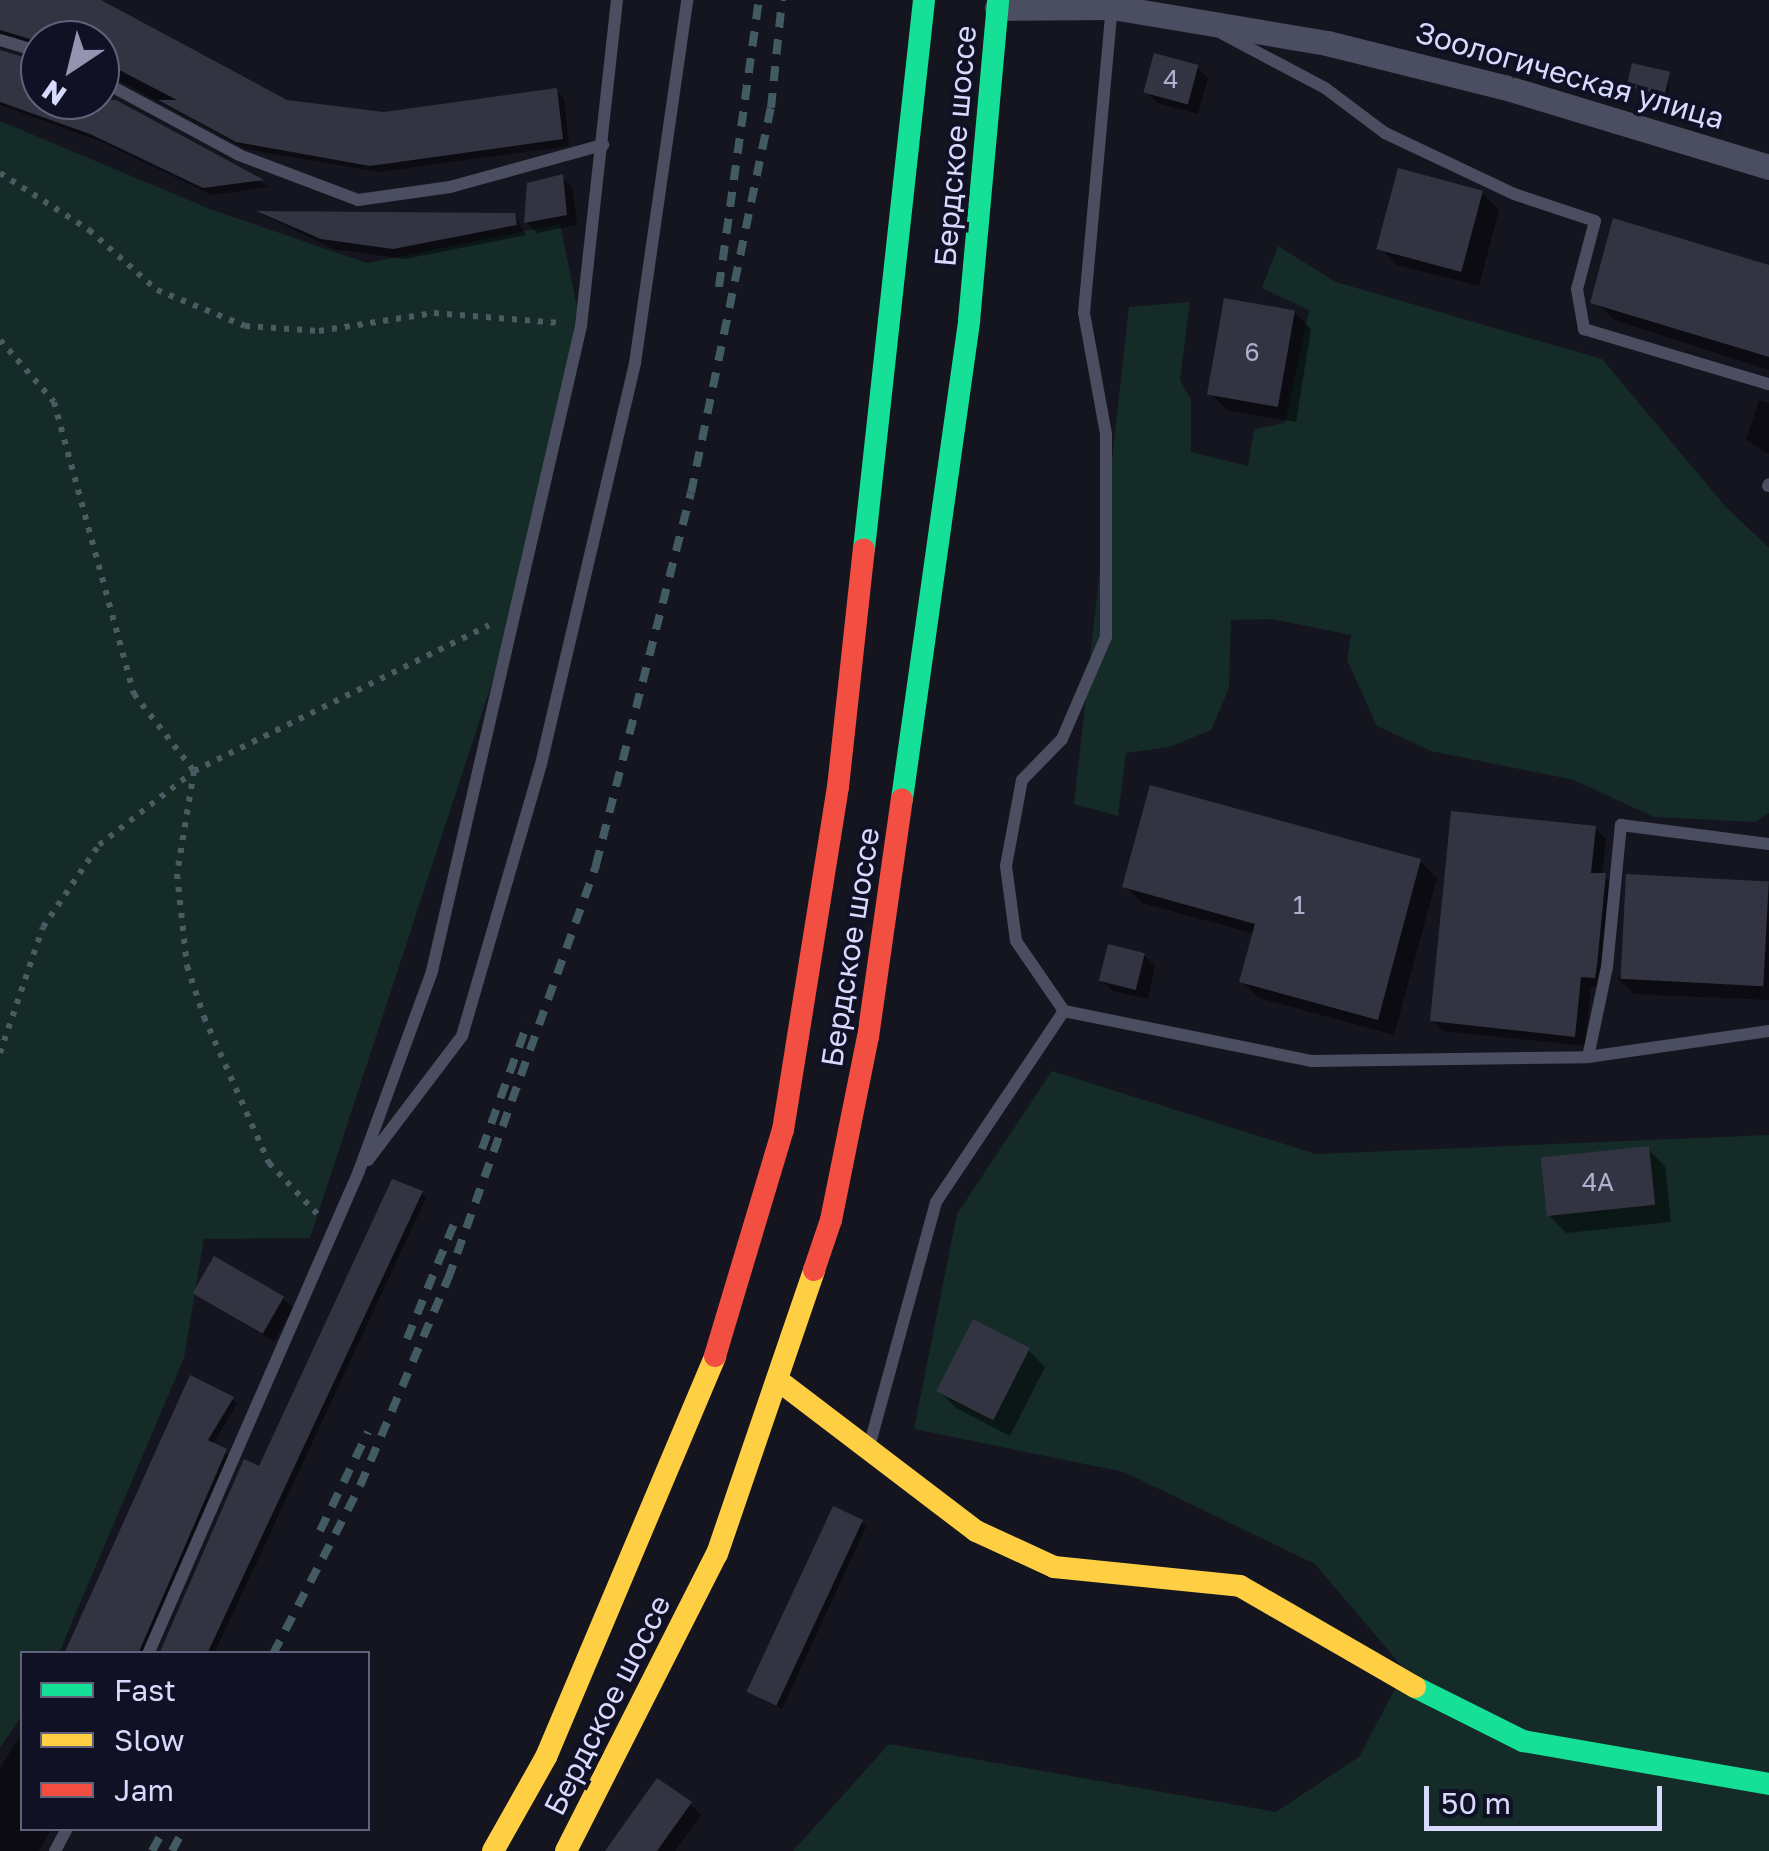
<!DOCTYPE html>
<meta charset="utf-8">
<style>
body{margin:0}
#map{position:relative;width:1769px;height:1851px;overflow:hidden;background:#151520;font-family:"Golos Text",sans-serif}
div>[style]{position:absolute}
.green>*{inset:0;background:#142b27}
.shadow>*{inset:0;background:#0007}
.building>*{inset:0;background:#333442;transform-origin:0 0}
.path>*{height:6px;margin-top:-3px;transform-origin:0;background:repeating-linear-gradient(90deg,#4b5b62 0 5px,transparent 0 13px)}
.lane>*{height:12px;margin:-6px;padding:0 6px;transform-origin:6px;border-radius:6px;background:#4b4e60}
.street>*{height:25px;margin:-12.5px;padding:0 12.5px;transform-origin:12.5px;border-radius:12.5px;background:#4b4e60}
.fast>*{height:22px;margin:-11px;padding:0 11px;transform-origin:11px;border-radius:11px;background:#16e098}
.slow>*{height:22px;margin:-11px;padding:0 11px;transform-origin:11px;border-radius:11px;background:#ffcf43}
.jam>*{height:22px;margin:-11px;padding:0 11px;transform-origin:11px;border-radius:11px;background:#f24e42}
.rail>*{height:8px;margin-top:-4px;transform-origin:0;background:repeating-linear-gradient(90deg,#425b63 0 15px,transparent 0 27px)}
span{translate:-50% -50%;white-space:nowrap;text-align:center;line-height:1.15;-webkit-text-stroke:8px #101125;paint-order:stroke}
.number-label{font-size:25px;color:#aeb0ce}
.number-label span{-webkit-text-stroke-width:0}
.street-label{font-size:30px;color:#d7dafd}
.legend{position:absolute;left:20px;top:1651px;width:350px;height:180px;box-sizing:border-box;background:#101125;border:2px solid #60617b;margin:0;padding:12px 18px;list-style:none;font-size:30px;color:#d7dafd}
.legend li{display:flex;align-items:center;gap:20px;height:50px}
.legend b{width:50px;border:2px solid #60617b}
.north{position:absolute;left:20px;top:20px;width:100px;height:100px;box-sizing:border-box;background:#101125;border:2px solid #60617b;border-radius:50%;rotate:215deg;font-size:28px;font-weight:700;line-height:40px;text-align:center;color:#d7dafd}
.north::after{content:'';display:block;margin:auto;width:35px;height:45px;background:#9395b0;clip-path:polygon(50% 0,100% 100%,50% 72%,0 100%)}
.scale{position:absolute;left:1424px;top:1786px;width:238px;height:45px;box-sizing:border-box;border:5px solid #d7dafd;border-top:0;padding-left:12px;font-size:30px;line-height:35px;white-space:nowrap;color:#d7dafd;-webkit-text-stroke:8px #101125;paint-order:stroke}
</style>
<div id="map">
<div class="green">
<div style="clip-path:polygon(0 121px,210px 209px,367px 263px,560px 224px,581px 326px,503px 649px,310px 1238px,204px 1239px,184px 1358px,59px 1653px,22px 1654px,22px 1715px,0 1748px)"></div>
<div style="clip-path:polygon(1278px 246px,1336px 282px,1602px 359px,1725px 506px,1769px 548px,1769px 813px,1756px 822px,1654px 817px,1574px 780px,1431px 751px,1377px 726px,1347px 660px,1351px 635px,1272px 619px,1231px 620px,1229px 688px,1211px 730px,1169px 747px,1126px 753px,1118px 816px,1074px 804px,1129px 307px,1190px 302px,1180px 380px,1191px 400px,1191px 452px,1248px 466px,1254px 429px,1285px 423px,1309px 310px,1262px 288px)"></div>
<div style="clip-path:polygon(1052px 1071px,1316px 1154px,1769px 1135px,1769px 1851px,793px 1851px,889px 1744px,1276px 1812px,1359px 1757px,1405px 1670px,1315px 1564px,1124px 1472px,914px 1429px,957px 1214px)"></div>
</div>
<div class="shadow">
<div style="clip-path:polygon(0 0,95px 0,286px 102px,384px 114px,556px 91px,564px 98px,569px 146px,379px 172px,246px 149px,114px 78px,100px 79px,101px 95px,268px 187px,212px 195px,100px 141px,0 105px,0 53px,40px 62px,40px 100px,100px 100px,100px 40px,40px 40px,40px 49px,12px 36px,0 44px)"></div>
<div style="clip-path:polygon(1197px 67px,1208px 78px,1198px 114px,1157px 103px,1146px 92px)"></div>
<div style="clip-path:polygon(1668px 74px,1669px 99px,1629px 85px)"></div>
<div style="clip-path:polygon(562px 177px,573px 188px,577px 225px,537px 233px,526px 222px)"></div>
<div style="clip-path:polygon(1482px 193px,1499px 210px,1479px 286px,1397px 265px,1380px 248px)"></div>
<div style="clip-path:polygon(261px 214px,514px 215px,526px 235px,405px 259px,334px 249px)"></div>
<div style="clip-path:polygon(1769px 268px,1769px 370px,1614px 320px,1592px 298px)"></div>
<div style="clip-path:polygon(1294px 312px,1311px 329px,1296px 422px,1228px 411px,1211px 394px)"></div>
<div style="clip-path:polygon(1759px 400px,1769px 403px,1769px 454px,1746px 440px)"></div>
<div style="clip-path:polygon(1595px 828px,1606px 839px,1602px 876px,1616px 887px,1605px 987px,1591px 987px,1585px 1046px,1443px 1031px,1432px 1020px)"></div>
<div style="clip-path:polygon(1420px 861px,1437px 878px,1394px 1035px,1259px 998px,1242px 982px,1255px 934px,1142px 903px,1125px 886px)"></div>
<div style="clip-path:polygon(1769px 883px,1769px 1000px,1634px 994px,1617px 978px)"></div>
<div style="clip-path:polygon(1144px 955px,1155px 966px,1148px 999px,1113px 991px,1102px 981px)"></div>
<div style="clip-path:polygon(1648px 1149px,1665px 1166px,1671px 1222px,1566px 1233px,1550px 1216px)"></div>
<div style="clip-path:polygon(421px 1193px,426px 1198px,214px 1654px,162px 1654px)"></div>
<div style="clip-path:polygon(196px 1293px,282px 1298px,293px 1308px,274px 1342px)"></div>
<div style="clip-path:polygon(1028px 1350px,1045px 1367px,1010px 1436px,956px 1408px,939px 1391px)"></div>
<div style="clip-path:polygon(232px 1399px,237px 1404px,212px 1445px,230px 1456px,144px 1654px,68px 1654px)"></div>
<div style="clip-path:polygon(862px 1523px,866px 1527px,782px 1709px,761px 1699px,756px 1694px,833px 1529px)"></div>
<div style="clip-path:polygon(22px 1733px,22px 1828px,52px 1828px,39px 1851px,0 1851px,0 1768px)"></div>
<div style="clip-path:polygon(690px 1804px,701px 1815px,675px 1851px,608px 1851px)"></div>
</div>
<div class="building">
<div style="clip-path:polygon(0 0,101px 0,287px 100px,384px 112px,557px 88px,563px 139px,370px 166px,236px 142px,158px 100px,177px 100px,100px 60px,100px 40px,40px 42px,0 30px)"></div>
<div style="clip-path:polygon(0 50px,40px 62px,40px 100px,116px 100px,264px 180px,203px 188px,90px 134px,0 102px)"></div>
<div style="left:1154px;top:53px;width:46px;height:41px;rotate:15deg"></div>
<div style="left:1632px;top:63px;width:39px;height:24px;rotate:13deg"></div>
<div style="left:1398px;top:168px;width:88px;height:84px;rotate:15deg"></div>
<div style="clip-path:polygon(563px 174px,567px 215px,524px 223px,527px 183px)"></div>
<div style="clip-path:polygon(256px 211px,515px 213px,517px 225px,393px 249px,321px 239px)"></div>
<div style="clip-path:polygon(1613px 218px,1769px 265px,1769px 357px,1590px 303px)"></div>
<div style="left:1224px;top:298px;width:72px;height:98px;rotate:10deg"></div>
<div style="clip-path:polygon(1150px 785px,1421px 859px,1378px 1020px,1239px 982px,1255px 924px,1122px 887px)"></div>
<div style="clip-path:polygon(1451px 811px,1596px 826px,1591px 873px,1606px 873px,1597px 965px,1595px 978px,1581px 977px,1575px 1037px,1430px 1021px)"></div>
<div style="left:1626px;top:874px;width:143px;height:105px;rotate:3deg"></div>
<div style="left:1108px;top:944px;width:38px;height:38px;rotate:14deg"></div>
<div style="left:1649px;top:1146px;width:59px;height:109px;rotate:84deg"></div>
<div style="clip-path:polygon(392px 1179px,423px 1191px,207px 1654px,159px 1654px,244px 1459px,259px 1466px)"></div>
<div style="left:214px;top:1256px;width:81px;height:43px;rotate:30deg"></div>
<div style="left:973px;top:1319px;width:64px;height:81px;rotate:27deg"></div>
<div style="clip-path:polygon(190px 1375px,234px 1397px,208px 1440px,227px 1449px,138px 1654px,64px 1654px)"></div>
<div style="left:863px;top:1520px;width:205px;height:33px;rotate:115deg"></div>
<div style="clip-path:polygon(657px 1778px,692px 1802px,657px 1851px,605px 1851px)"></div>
</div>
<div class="path">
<div style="left:0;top:173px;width:106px;rotate:32.6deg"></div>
<div style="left:89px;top:230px;width:91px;rotate:41.4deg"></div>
<div style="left:157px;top:290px;width:95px;rotate:22.2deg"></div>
<div style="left:245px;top:326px;width:74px;rotate:3.9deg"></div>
<div style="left:319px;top:331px;width:116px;rotate:-8.9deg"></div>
<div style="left:434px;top:313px;width:126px;rotate:4.5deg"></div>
<div style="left:0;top:340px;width:82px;rotate:48.9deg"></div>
<div style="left:54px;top:402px;width:303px;rotate:74.7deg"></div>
<div style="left:134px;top:694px;width:98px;rotate:52.1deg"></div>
<div style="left:194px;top:771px;width:104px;rotate:99.4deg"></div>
<div style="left:177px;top:874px;width:93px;rotate:83.8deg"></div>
<div style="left:187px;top:966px;width:54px;rotate:71.6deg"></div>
<div style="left:204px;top:1017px;width:160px;rotate:66deg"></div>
<div style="left:269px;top:1163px;width:74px;rotate:46.6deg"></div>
<div style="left:0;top:1053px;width:133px;rotate:-71.2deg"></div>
<div style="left:43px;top:927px;width:99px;rotate:-55.7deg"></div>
<div style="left:99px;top:845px;width:120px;rotate:-37.9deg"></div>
<div style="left:194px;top:771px;width:329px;rotate:-26.3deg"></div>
</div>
<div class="lane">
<div style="left:1223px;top:34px;width:115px;rotate:27.9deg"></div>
<div style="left:1325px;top:88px;width:75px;rotate:36.9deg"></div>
<div style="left:1385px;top:133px;width:143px;rotate:25.3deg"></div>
<div style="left:1514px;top:194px;width:85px;rotate:18.4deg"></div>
<div style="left:1595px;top:221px;width:70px;rotate:104.8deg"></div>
<div style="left:1577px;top:289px;width:41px;rotate:80.1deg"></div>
<div style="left:1584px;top:329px;width:193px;rotate:16.6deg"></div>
<div style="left:0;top:40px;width:42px;rotate:16.7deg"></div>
<div style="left:100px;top:80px;width:158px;rotate:28.3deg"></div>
<div style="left:239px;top:155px;width:127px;rotate:20.7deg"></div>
<div style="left:358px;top:200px;width:93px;rotate:-8deg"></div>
<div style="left:450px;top:187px;width:159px;rotate:-15.4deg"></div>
<div style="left:1768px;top:486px;width:2px;rotate:-63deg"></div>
<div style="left:1064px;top:1011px;width:85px;rotate:-124.4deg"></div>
<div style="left:1016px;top:941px;width:76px;rotate:-97.6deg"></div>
<div style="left:1006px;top:866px;width:87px;rotate:-79.5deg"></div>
<div style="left:1022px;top:780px;width:57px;rotate:-45.7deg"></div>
<div style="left:1062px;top:739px;width:111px;rotate:-66.7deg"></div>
<div style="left:1106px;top:637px;width:203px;rotate:-90deg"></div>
<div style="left:1106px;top:434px;width:123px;rotate:-100.3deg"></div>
<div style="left:1084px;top:313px;width:307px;rotate:-84.8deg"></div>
<div style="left:1588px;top:1057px;width:92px;rotate:-78.1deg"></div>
<div style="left:1607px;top:967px;width:143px;rotate:-84.4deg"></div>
<div style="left:1621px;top:825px;width:149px;rotate:7.3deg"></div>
<div style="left:368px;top:1160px;width:156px;rotate:-52.8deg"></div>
<div style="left:462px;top:1036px;width:283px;rotate:-73.8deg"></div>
<div style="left:541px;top:764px;width:412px;rotate:-76.8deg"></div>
<div style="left:635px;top:363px;width:367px;rotate:-81.8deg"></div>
<div style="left:869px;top:1447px;width:254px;rotate:-74.7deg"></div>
<div style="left:936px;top:1202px;width:230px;rotate:-56.2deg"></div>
<div style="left:1064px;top:1011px;width:252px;rotate:11.4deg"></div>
<div style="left:1311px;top:1061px;width:277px;rotate:-0.8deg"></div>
<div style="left:1588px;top:1057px;width:183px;rotate:-8.2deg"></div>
<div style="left:148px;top:1654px;width:527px;rotate:-66.4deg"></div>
<div style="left:359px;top:1171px;width:213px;rotate:-69.9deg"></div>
<div style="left:432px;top:971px;width:662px;rotate:-76.99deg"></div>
<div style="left:581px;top:326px;width:328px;rotate:-83.7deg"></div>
<div style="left:55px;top:1851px;width:26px;rotate:-62deg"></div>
</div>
<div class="street">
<div style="left:997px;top:8px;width:115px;rotate:-0.5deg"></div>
<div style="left:1112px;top:7px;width:218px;rotate:9.5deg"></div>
<div style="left:1327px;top:43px;width:182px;rotate:14deg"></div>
<div style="left:1504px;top:87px;width:277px;rotate:16.8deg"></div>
</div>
<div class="fast">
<div style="left:864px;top:549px;width:552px;rotate:-83.76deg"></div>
<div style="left:902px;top:799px;width:483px;rotate:-82deg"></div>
<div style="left:969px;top:321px;width:322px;rotate:-84.8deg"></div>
<div style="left:1415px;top:1687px;width:121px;rotate:26.6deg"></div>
<div style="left:1523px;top:1741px;width:250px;rotate:9.9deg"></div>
</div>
<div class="slow">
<div style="left:779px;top:1381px;width:248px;rotate:37.3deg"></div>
<div style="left:976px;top:1531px;width:86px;rotate:24.8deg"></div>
<div style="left:1054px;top:1567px;width:187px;rotate:5.8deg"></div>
<div style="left:1240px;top:1586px;width:202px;rotate:30deg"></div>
<div style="left:493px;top:1851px;width:108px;rotate:-60.6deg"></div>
<div style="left:546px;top:1757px;width:435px;rotate:-67.1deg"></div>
<div style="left:566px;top:1851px;width:333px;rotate:-63.1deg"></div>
<div style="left:717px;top:1554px;width:300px;rotate:-71.1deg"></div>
</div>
<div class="jam">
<div style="left:814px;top:1270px;width:53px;rotate:-71.2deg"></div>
<div style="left:831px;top:1220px;width:187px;rotate:-78.6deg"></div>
<div style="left:868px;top:1037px;width:240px;rotate:-81.9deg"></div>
<div style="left:715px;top:1356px;width:236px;rotate:-73.3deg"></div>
<div style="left:783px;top:1130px;width:347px;rotate:-80.9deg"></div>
<div style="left:838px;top:787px;width:239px;rotate:-83.8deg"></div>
</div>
<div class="rail">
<div style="left:719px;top:287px;width:290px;rotate:-82.1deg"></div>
<div style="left:482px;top:1149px;width:135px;rotate:-70.1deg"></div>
<div style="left:407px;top:1339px;width:124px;rotate:-67.8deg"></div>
<div style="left:320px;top:1531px;width:110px;rotate:-64.1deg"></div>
<div style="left:273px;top:1654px;width:189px;rotate:-62.6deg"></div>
<div style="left:360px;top:1486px;width:225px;rotate:-67deg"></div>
<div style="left:448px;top:1279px;width:440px;rotate:-70.3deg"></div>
<div style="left:596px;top:865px;width:384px;rotate:-75.7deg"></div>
<div style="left:691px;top:493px;width:393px;rotate:-78.3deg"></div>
<div style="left:771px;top:108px;width:109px;rotate:-84.2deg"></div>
<div style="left:152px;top:1851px;width:26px;rotate:-61deg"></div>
<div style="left:172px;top:1851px;width:26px;rotate:-62deg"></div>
</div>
<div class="number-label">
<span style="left:1171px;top:79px">4</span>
<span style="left:1252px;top:352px">6</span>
<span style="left:1299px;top:905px">1</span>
<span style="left:1598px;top:1182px">4А</span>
</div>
<div class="street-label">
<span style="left:1570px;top:75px;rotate:16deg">Зоологическая улица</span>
<span style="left:955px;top:146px;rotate:-85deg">Бердское шоссе</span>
<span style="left:850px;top:947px;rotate:-81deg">Бердское шоссе</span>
<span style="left:607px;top:1705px;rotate:-63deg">Бердское шоссе</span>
</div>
<ul class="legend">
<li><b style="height:12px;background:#16e098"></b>Fast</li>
<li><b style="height:12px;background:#ffcf43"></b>Slow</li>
<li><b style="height:12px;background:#f24e42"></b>Jam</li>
</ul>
<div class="north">N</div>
<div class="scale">50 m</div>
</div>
